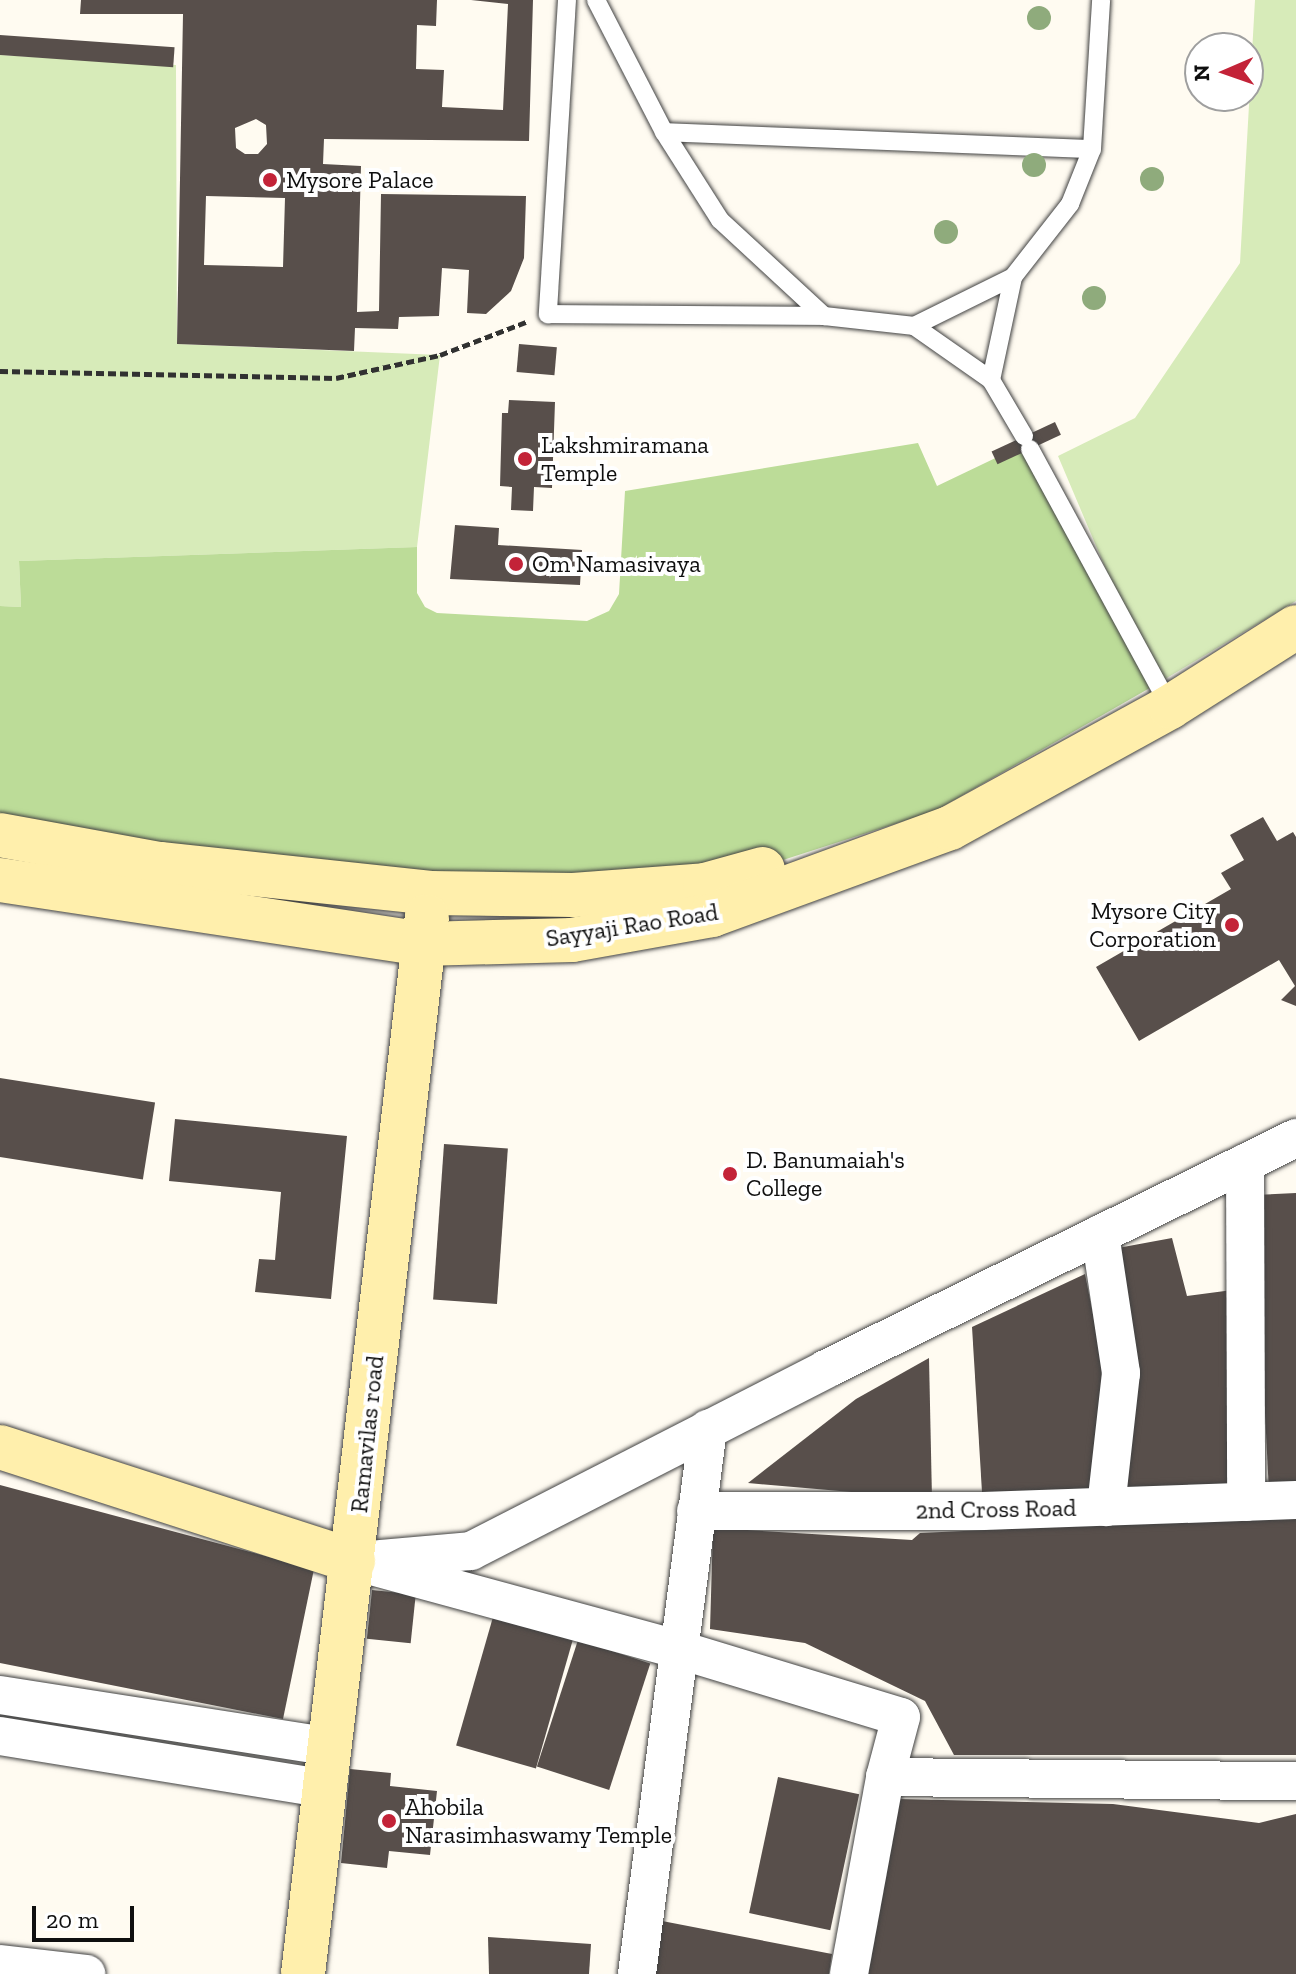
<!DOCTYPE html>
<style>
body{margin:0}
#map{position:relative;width:1296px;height:1974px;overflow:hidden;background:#fffbf1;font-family:"Zilla Slab",serif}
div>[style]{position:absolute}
.green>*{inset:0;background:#d7ebb9}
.forest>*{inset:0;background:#bcdc98}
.building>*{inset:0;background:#584f4b;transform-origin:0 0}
.path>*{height:5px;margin-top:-2.5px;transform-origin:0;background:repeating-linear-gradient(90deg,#313131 0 8px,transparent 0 12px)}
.roads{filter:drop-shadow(0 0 2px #424242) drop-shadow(0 0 2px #424242)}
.lane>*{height:18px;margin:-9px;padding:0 9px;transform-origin:9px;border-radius:9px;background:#fff}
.street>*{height:38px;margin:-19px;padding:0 19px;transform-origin:19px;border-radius:19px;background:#fff}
.secondary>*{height:44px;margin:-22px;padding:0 22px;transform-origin:22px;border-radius:22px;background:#ffefac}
.trees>*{width:24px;height:24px;margin:-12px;border-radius:50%;background:#8fab7c}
.dots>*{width:22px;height:22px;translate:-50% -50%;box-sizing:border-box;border:4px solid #fff;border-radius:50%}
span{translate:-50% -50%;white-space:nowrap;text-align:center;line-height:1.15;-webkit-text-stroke:8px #fff;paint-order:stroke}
.poi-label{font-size:24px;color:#0f0f0f}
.left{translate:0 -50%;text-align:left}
.right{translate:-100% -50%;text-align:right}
.street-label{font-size:24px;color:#0f0f0f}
.north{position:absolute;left:1184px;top:32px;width:80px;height:80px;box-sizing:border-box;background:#fff;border:2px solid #9f9f9f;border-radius:50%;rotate:268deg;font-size:22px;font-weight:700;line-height:32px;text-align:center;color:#0f0f0f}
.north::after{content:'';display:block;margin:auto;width:28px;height:36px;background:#c32338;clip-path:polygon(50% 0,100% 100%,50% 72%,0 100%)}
.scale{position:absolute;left:32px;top:1906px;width:102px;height:36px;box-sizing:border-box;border:4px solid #0f0f0f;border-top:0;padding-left:10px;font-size:24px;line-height:28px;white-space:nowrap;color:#0f0f0f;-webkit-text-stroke:6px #fff;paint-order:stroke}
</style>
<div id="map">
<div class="green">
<div style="clip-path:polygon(1255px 0,1296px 0,1296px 601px,1155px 685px,1058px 456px,1135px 418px,1240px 263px)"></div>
<div style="clip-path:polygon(0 55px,176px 65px,177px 344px,440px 355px,417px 547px,19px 561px,21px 607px,0 606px)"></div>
</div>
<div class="forest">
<div style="clip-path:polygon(918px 443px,937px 486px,1027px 443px,1155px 685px,935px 811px,705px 885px,573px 895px,0 833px,0 606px,21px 607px,19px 561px,417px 547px,417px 593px,425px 607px,437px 613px,587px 621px,609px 611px,619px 594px,625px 491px)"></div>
</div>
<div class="building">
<div style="clip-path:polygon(evenodd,81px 0,437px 0,436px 26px,417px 25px,416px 69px,444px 70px,442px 107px,503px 110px,508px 4px,471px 0,533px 0,529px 141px,324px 139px,323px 164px,361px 166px,357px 312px,379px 311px,381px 194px,526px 196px,524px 258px,511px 291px,486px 314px,467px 313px,469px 270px,442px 268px,439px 316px,399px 317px,398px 329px,355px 328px,354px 351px,177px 344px,183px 14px,80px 14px,81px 0,256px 119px,266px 125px,267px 144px,258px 154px,245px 154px,236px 148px,235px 128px,256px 119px,81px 0,206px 196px,285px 198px,283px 267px,204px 265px,206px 196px)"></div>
<div style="left:0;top:35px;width:175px;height:20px;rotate:4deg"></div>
<div style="left:519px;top:344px;width:38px;height:28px;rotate:5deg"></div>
<div style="clip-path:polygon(509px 400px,555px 402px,552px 488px,534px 487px,533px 511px,511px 510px,512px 487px,500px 486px,502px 413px,508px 413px)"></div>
<div style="left:1055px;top:422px;width:14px;height:70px;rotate:65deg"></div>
<div style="clip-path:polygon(455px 525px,499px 528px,498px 545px,582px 550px,580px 585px,450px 579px)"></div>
<div style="clip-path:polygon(1263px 817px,1277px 841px,1293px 832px,1296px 837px,1296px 1006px,1281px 1000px,1295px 986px,1279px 960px,1139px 1041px,1096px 967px,1231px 889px,1221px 873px,1244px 860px,1230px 835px)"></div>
<div style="left:0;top:1078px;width:157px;height:78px;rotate:9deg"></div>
<div style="clip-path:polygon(175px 1119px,347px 1136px,331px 1299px,255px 1292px,259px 1259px,275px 1260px,281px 1192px,169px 1181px)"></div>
<div style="left:444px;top:1144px;width:64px;height:156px;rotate:4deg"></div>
<div style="clip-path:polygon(1296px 1193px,1296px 1492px,1269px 1492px,1254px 1195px)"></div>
<div style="clip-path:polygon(1172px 1238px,1187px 1296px,1240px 1289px,1239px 1494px,1119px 1493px,1107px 1250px)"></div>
<div style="clip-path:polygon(1085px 1274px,1106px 1380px,1094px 1496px,982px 1492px,972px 1327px)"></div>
<div style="clip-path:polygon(929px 1358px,932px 1499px,748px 1483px,856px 1399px)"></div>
<div style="clip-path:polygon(0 1485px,314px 1569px,283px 1719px,0 1663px)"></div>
<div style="clip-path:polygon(1296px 1516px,1296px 1755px,954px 1755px,925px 1701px,805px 1643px,710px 1629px,713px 1528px,912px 1540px,920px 1533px)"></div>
<div style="left:372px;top:1590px;width:44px;height:49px;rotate:6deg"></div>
<div style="left:495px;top:1610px;width:83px;height:141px;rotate:16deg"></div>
<div style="left:578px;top:1640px;width:76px;height:133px;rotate:18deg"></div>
<div style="clip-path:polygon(350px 1769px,391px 1773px,390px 1786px,437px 1791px,430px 1855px,389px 1851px,387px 1868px,341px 1863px)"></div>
<div style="left:778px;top:1777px;width:83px;height:139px;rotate:12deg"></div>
<div style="clip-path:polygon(899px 1799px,1113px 1804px,1259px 1823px,1296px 1814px,1296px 1974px,866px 1974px)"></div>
<div style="clip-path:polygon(657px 1920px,832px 1954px,829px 1974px,650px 1974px)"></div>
<div style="clip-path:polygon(488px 1937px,591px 1944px,589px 1974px,489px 1974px)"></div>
</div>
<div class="path">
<div style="left:0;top:371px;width:336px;rotate:1.2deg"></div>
<div style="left:336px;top:378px;width:107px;rotate:-12.5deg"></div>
<div style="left:440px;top:355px;width:92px;rotate:-21deg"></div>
</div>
<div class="roads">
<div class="lane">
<div style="left:567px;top:0;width:315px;rotate:93.5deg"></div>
<div style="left:548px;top:314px;width:276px;rotate:0.4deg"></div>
<div style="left:596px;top:0;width:148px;rotate:62.7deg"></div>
<div style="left:664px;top:132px;width:104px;rotate:57.5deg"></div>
<div style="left:720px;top:220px;width:142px;rotate:42.7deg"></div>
<div style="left:824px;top:316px;width:91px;rotate:6.3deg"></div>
<div style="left:914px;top:326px;width:94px;rotate:35deg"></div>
<div style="left:991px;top:380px;width:65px;rotate:59.5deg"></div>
<div style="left:664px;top:132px;width:428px;rotate:2.3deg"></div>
<div style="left:914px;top:326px;width:110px;rotate:-26.3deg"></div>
<div style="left:991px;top:380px;width:105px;rotate:-77.9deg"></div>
<div style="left:1013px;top:277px;width:93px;rotate:-52deg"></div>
<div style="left:1070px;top:204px;width:59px;rotate:-68.2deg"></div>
<div style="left:1092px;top:149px;width:149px;rotate:-86.5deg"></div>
<div style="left:1030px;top:449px;width:294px;rotate:61.5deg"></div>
</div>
<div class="street">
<div style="left:1245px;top:1163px;width:339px;rotate:89.8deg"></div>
<div style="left:1100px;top:1234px;width:141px;rotate:81.4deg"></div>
<div style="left:1121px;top:1373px;width:135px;rotate:96.4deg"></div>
<div style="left:696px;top:1511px;width:287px"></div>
<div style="left:983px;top:1511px;width:313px;rotate:-2deg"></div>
<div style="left:380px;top:1559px;width:91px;rotate:-5deg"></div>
<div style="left:471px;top:1551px;width:399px;rotate:-27.1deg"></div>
<div style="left:826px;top:1369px;width:524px;rotate:-26.17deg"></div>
<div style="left:353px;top:1561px;width:336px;rotate:15.2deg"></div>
<div style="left:677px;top:1649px;width:234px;rotate:16.9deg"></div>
<div style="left:901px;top:1717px;width:62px;rotate:104.9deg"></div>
<div style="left:885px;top:1777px;width:411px;rotate:0.6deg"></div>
<div style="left:0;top:1695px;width:336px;rotate:8.9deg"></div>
<div style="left:0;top:1736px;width:330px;rotate:9.2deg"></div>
<div style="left:0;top:1964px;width:87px;rotate:6.6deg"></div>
<div style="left:637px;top:1974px;width:550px;rotate:-82.58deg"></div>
<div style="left:849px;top:1974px;width:200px;rotate:-79.6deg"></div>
</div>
<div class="secondary">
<div style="left:0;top:835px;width:163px;rotate:10.3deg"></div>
<div style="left:160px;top:864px;width:272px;rotate:6.1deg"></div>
<div style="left:430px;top:893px;width:143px;rotate:0.8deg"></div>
<div style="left:573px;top:895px;width:132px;rotate:-4.3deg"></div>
<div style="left:705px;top:885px;width:60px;rotate:-15.4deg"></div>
<div style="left:0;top:880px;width:427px;rotate:8.6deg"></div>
<div style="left:422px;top:944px;width:150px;rotate:-1.5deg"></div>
<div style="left:572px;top:940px;width:142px;rotate:-10.1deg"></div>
<div style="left:712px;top:915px;width:253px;rotate:-20.1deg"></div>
<div style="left:950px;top:828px;width:251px;rotate:-28.8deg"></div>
<div style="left:1170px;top:707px;width:149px;rotate:-32.4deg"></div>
<div style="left:0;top:1447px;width:371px;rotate:17.9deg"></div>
<div style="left:303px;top:1974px;width:1065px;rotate:-83.32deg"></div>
</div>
</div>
<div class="trees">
<div style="left:1039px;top:18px"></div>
<div style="left:1034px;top:165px"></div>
<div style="left:1152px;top:179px"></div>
<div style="left:946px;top:232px"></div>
<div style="left:1094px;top:298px"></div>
</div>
<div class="dots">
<div style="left:270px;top:180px;background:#c32338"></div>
<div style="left:525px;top:459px;background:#c32338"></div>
<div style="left:516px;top:564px;background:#c32338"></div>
<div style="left:1232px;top:925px;background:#c32338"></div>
<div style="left:730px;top:1174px;background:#c32338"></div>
<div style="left:389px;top:1821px;background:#c32338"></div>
</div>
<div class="poi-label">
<span class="left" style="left:286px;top:180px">Mysore Palace</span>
<span class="left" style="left:541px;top:459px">Lakshmiramana<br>Temple</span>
<span class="left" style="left:532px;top:564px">Om Namasivaya</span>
<span class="right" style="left:1216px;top:925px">Mysore City<br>Corporation</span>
<span class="left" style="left:746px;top:1174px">D. Banumaiah's<br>College</span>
<span class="left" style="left:405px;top:1821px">Ahobila<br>Narasimhaswamy Temple</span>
</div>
<div class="street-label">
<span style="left:632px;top:925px;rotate:-9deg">Sayyaji Rao Road</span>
<span style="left:367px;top:1434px;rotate:-84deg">Ramavilas road</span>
<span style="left:996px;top:1509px;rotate:-1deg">2nd Cross Road</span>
</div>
<div class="north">N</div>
<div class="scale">20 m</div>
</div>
